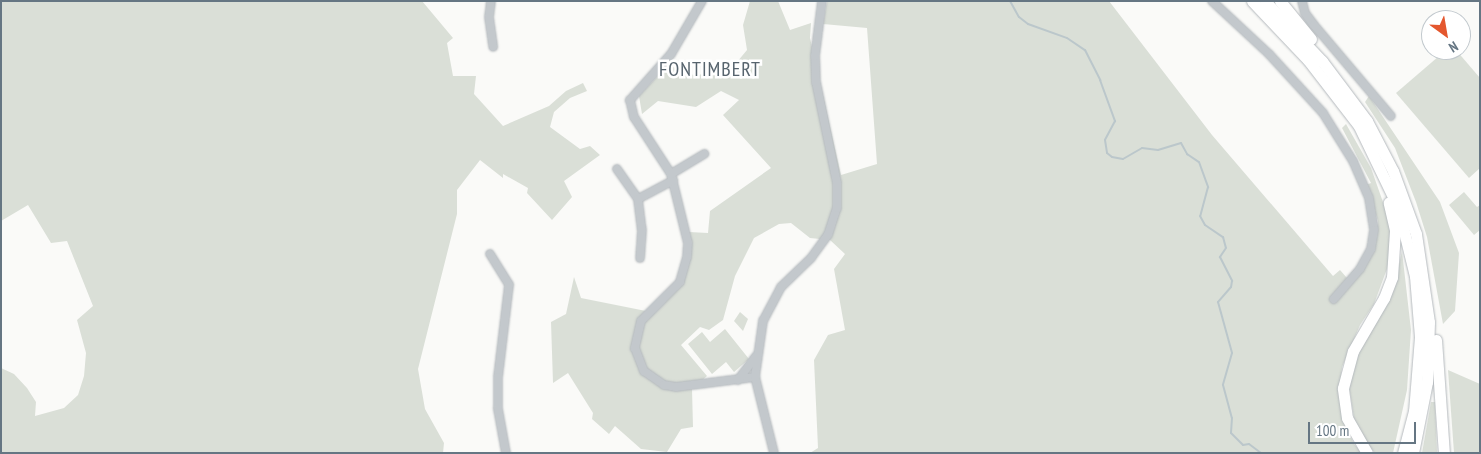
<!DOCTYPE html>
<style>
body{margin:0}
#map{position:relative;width:1481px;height:454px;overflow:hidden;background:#fafaf8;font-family:"PT Sans Narrow",sans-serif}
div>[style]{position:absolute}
.green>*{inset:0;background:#dadfd7}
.stream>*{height:2px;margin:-1px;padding:0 1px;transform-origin:1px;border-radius:1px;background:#bbc7cb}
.roads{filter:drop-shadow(0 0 1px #b4b9bd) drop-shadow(0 0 1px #b4b9bd)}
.minor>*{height:8px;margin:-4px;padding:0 4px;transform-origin:4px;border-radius:4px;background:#c3c8cc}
.highway>*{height:11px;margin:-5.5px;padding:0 5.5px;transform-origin:5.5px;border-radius:5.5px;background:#fff}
span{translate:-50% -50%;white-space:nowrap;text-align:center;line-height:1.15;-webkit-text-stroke:5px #fff;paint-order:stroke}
.neighbourhood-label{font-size:20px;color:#57646e;letter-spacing:1px}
.frame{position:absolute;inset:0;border:2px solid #657683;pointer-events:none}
.north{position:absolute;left:1421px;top:10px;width:50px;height:50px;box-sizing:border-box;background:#fff;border:1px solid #c1c8cd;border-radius:50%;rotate:148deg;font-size:14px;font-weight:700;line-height:20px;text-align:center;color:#657683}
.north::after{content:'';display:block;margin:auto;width:18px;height:22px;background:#e4572e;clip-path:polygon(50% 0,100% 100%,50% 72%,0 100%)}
.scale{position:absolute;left:1308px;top:422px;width:108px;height:22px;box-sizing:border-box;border:2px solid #657683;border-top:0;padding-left:6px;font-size:15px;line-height:18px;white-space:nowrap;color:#657683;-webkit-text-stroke:4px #fff;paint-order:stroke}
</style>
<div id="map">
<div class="green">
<div style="clip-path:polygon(1px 1px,422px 1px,453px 38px,447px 43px,453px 76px,476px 76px,474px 94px,503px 126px,549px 106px,566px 91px,583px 83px,587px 91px,570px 98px,554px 112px,550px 127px,580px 149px,590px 146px,600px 155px,564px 181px,572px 197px,552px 220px,527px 193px,528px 188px,503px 174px,503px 178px,480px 160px,457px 190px,457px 214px,418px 369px,425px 409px,444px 443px,443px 453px,1px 453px,1px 368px,14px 374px,27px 388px,36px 402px,35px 416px,64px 408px,78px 395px,84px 376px,86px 353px,77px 320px,93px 306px,67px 241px,51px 243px,28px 205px,1px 221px)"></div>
<div style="clip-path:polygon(750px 1px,778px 1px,790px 30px,811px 23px,810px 38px,841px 175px,877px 164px,867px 28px,823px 24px,827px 1px,1109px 1px,1212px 135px,1333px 276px,1340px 270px,1347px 278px,1375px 245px,1378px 221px,1366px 185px,1371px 183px,1342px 128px,1346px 124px,1371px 168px,1391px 225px,1391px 258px,1374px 304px,1360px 325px,1342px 367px,1339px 395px,1342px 418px,1354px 444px,1362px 453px,810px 453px,818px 448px,814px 360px,828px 335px,845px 330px,834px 269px,845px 254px,830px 240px,810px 238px,791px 223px,779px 224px,754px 238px,735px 276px,723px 320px,709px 330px,700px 327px,681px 345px,707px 376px,692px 389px,693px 427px,681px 429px,667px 452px,641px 449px,615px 426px,609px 434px,592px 419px,593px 413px,568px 373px,553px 383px,551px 322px,566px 314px,574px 277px,581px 298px,646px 311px,685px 272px,689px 232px,708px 233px,710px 211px,771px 168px,723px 115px,739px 100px,721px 91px,696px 107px,658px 101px,642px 114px,639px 96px,668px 65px,696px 76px,737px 62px,747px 50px,743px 25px)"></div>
<div style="clip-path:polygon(1446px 50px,1456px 50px,1480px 78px,1480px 168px,1469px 178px,1396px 93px)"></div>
<div style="clip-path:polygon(1369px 96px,1440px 202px,1459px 253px,1455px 311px,1443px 324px,1427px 237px,1416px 202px,1395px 148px,1365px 102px)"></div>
<div style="clip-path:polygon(1464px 192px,1477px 207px,1480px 205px,1480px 230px,1474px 235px,1449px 205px)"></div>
<div style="clip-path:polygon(1402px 251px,1411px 330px,1407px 390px,1393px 453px,1375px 453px,1356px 431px,1349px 386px,1353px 365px,1397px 274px)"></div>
<div style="clip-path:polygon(740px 312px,748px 319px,743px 331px,734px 321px)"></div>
<div style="clip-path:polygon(725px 329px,749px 359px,734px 372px,726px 362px,712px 374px,688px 344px,702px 332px,710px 342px)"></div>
<div style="clip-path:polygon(1448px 370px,1480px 384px,1480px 453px,1454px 453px)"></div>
<div style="clip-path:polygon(1431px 402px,1435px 402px,1437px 453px,1422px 453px)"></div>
</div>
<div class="stream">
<div style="left:1010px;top:1px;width:18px;rotate:61deg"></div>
<div style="left:1019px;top:17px;width:11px;rotate:38deg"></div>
<div style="left:1028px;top:24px;width:41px;rotate:19.7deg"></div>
<div style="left:1067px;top:38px;width:22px;rotate:34deg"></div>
<div style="left:1085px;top:50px;width:34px;rotate:63deg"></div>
<div style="left:1100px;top:80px;width:44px;rotate:69.9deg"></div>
<div style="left:1115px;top:121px;width:21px;rotate:118deg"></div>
<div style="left:1105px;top:140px;width:13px;rotate:81deg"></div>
<div style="left:1107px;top:153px;width:6px;rotate:39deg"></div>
<div style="left:1112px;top:157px;width:11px;rotate:10deg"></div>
<div style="left:1123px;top:159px;width:22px;rotate:-30deg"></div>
<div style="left:1142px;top:148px;width:16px;rotate:7deg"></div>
<div style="left:1158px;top:150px;width:24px;rotate:-17deg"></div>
<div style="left:1181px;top:143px;width:13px;rotate:61deg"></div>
<div style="left:1187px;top:154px;width:14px;rotate:34deg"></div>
<div style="left:1199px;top:162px;width:27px;rotate:70deg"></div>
<div style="left:1208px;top:187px;width:30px;rotate:105deg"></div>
<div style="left:1200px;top:216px;width:10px;rotate:61deg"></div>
<div style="left:1205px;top:225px;width:22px;rotate:34deg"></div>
<div style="left:1223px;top:237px;width:11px;rotate:75deg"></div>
<div style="left:1226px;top:248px;width:11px;rotate:124deg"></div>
<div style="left:1220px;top:257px;width:27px;rotate:63deg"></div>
<div style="left:1232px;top:281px;width:6px;rotate:99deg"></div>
<div style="left:1231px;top:287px;width:20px;rotate:131deg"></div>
<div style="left:1218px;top:302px;width:53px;rotate:74.6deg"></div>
<div style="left:1232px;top:353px;width:33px;rotate:106deg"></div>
<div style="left:1223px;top:385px;width:34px;rotate:75deg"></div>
<div style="left:1232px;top:418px;width:15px;rotate:94deg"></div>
<div style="left:1231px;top:433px;width:17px;rotate:45deg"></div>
<div style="left:1243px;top:445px;width:6px;rotate:-9deg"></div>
<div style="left:1249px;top:444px;width:15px;rotate:37deg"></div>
</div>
<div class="roads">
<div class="minor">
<div style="left:491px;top:1px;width:16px;rotate:97deg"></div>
<div style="left:489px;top:17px;width:30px;rotate:82deg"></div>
<div style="left:702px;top:1px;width:61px;rotate:120.3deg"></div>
<div style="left:671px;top:54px;width:62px;rotate:131.7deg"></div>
<div style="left:630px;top:100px;width:17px;rotate:77deg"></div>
<div style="left:634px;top:117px;width:68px;rotate:57deg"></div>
<div style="left:671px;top:174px;width:71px;rotate:76.2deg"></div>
<div style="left:688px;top:243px;width:14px;rotate:94deg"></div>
<div style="left:687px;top:257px;width:26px;rotate:106deg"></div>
<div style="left:680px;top:282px;width:55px;rotate:135deg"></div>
<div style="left:641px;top:321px;width:28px;rotate:103deg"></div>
<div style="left:635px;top:348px;width:25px;rotate:69deg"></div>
<div style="left:644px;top:371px;width:24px;rotate:35deg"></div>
<div style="left:664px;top:385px;width:12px;rotate:9deg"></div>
<div style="left:676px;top:387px;width:80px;rotate:-7.2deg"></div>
<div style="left:1212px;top:1px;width:78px;rotate:42.9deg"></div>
<div style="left:1269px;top:54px;width:80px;rotate:47.5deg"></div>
<div style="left:1323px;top:113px;width:57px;rotate:58deg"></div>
<div style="left:1353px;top:161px;width:40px;rotate:66.6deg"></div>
<div style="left:1369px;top:198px;width:32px;rotate:81deg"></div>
<div style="left:1374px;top:230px;width:19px;rotate:99deg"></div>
<div style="left:1371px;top:249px;width:23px;rotate:119deg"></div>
<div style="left:1360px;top:269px;width:40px;rotate:131deg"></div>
<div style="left:1302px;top:1px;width:12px;rotate:76deg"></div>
<div style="left:1305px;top:13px;width:15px;rotate:53deg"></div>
<div style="left:1314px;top:25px;width:119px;rotate:49.8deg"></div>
<div style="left:617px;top:169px;width:37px;rotate:55deg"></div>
<div style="left:638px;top:199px;width:40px;rotate:-28deg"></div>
<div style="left:671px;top:174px;width:39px;rotate:-31deg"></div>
<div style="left:638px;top:199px;width:31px;rotate:83deg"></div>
<div style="left:642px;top:230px;width:28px;rotate:94deg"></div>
<div style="left:490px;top:254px;width:36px;rotate:58deg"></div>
<div style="left:509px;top:285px;width:93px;rotate:96.8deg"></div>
<div style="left:498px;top:377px;width:32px;rotate:90deg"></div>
<div style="left:498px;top:409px;width:45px;rotate:79.7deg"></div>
<div style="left:738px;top:380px;width:30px;rotate:-53deg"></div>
<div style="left:774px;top:453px;width:78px;rotate:-104deg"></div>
<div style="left:755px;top:377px;width:57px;rotate:-81.9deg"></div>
<div style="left:763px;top:321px;width:38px;rotate:-62deg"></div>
<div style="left:781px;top:287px;width:42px;rotate:-44deg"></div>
<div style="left:811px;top:258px;width:29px;rotate:-54deg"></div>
<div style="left:828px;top:235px;width:28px;rotate:-72deg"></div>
<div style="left:837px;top:208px;width:25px;rotate:-90deg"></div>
<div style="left:837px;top:183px;width:103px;rotate:-101.7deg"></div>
<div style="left:816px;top:82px;width:26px;rotate:-92deg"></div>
<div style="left:815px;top:56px;width:55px;rotate:-82.7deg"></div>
</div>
<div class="highway">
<div style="left:1252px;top:1px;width:81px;rotate:46.5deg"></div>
<div style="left:1308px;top:60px;width:83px;rotate:52.3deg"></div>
<div style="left:1359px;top:126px;width:90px;rotate:64.3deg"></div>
<div style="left:1398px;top:207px;width:71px;rotate:76.2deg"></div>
<div style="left:1415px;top:276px;width:61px;rotate:85.3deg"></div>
<div style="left:1420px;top:337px;width:74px;rotate:94.6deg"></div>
<div style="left:1414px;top:411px;width:43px;rotate:104.7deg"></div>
<div style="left:1265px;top:1px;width:83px;rotate:46.5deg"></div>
<div style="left:1322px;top:61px;width:75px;rotate:53.1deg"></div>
<div style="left:1367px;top:121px;width:56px;rotate:62.5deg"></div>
<div style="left:1393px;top:171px;width:67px;rotate:69.9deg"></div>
<div style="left:1416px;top:234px;width:89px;rotate:81.6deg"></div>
<div style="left:1429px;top:322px;width:60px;rotate:91.9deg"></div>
<div style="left:1427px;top:382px;width:72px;rotate:101.2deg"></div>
<div style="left:1280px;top:1px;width:49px;rotate:50.8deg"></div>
<div style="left:1436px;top:340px;width:113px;rotate:86deg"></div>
<div style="left:1367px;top:453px;width:40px;rotate:-119.7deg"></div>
<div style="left:1347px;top:418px;width:30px;rotate:-98deg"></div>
<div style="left:1343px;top:388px;width:38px;rotate:-75deg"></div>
<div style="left:1353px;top:351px;width:61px;rotate:-59.7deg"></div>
<div style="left:1384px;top:298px;width:22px;rotate:-69deg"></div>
<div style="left:1392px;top:277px;width:47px;rotate:-86.3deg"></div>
<div style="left:1395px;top:230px;width:28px;rotate:-103deg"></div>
</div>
</div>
<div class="neighbourhood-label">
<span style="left:710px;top:69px">FONTIMBERT</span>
</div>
<div class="frame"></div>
<div class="north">N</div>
<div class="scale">100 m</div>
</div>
